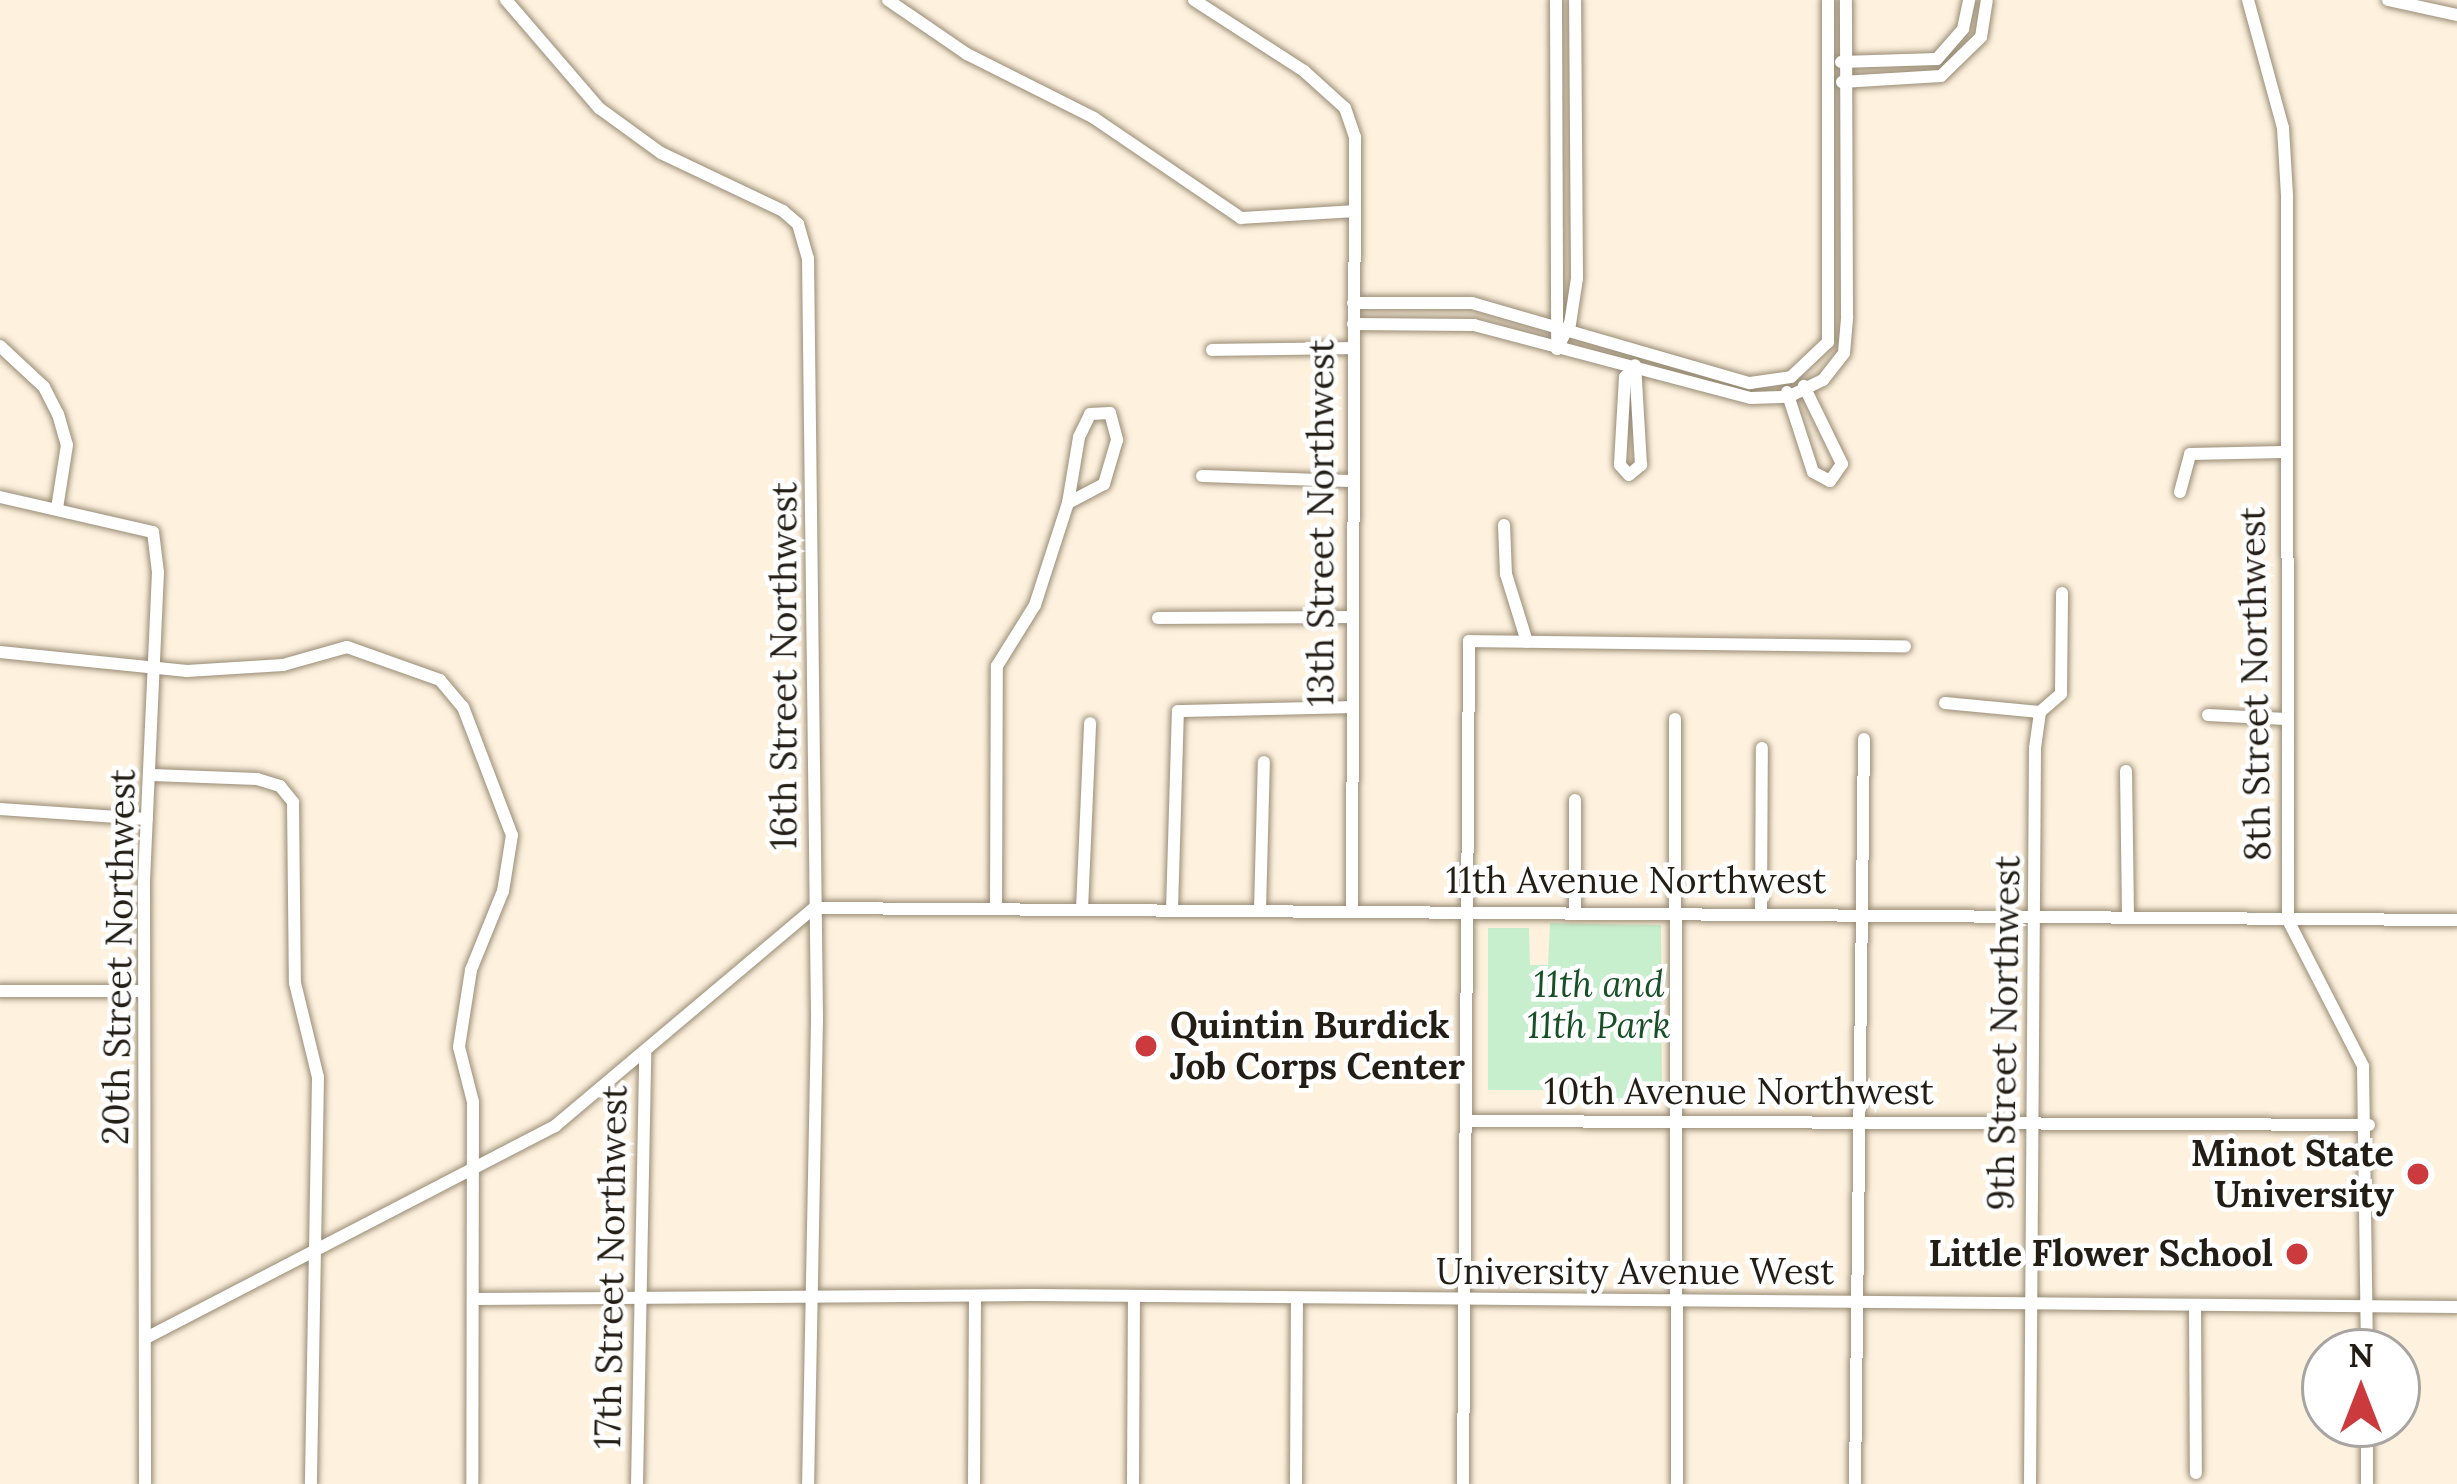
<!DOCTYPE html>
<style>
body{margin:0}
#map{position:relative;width:2457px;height:1484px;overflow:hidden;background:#fef2df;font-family:Lora,serif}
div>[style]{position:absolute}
.green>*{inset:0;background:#c7efcd}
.roads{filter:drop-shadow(0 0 3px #988b74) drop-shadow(0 0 3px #988b74)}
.minor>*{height:12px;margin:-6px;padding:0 6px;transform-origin:6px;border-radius:6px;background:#fff}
.dots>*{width:33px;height:33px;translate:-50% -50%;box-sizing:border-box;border:6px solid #fff;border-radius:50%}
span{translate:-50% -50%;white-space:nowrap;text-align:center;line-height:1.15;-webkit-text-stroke:9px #fff;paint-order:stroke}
.street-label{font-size:36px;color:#231e15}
.park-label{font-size:36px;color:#185027;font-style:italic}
.poi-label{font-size:36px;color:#231e15;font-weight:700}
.left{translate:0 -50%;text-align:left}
.right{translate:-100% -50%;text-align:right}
.north{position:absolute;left:2301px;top:1328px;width:120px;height:120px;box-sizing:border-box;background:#fff;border:3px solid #a7a5a1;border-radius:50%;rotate:0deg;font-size:33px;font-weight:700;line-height:48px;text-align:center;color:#231e15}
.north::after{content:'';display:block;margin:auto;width:42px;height:54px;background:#cb3b3e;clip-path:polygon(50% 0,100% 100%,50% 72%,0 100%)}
</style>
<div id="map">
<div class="green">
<div style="clip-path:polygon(1550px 923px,1661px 925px,1662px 1103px,1557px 1101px,1557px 1090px,1488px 1090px,1488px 928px,1529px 928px,1530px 965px,1548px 965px)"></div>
</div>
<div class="roads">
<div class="minor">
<div style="left:506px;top:0;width:143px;rotate:49.3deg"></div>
<div style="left:599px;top:108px;width:77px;rotate:36deg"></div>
<div style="left:661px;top:153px;width:135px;rotate:25.4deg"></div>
<div style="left:783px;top:211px;width:20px;rotate:41deg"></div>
<div style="left:798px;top:224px;width:35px;rotate:74deg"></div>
<div style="left:808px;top:258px;width:762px;rotate:89.32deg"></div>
<div style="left:817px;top:1020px;width:464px;rotate:91.1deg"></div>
<div style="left:888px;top:0;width:96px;rotate:34.4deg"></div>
<div style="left:967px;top:54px;width:142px;rotate:26.7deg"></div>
<div style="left:1094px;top:118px;width:178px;rotate:34.2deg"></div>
<div style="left:1241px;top:218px;width:113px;rotate:-3.5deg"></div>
<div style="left:1194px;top:0;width:131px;rotate:32.8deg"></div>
<div style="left:1304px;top:71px;width:55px;rotate:42.1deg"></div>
<div style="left:1345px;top:108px;width:31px;rotate:71deg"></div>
<div style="left:1355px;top:137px;width:773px;rotate:90.22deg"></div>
<div style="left:1556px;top:0;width:349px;rotate:89.8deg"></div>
<div style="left:2248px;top:0;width:133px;rotate:74.7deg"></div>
<div style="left:2283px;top:128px;width:68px;rotate:86.6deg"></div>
<div style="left:2287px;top:196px;width:724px;rotate:89.92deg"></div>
<div style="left:2288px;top:920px;width:164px;rotate:62.8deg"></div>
<div style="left:2363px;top:1066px;width:286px;rotate:89.2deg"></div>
<div style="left:2388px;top:0;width:71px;rotate:12.3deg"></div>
<div style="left:1841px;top:62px;width:96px;rotate:-1.8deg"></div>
<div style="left:1937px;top:59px;width:40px;rotate:-49deg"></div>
<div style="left:1963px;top:29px;width:30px;rotate:-78deg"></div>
<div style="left:1842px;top:82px;width:99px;rotate:-3.5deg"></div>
<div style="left:1941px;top:76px;width:56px;rotate:-44.3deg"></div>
<div style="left:1981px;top:37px;width:37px;rotate:-81deg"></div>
<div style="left:1353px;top:303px;width:119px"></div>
<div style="left:1472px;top:303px;width:289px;rotate:16.1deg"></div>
<div style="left:1750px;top:383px;width:41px;rotate:-8.3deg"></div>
<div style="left:1791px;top:377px;width:51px;rotate:-43.4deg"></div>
<div style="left:1828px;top:342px;width:342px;rotate:-90deg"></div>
<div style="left:1353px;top:324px;width:121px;rotate:0.5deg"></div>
<div style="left:1474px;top:325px;width:286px;rotate:14.8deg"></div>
<div style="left:1751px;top:398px;width:37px;rotate:-2deg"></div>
<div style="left:1788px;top:397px;width:39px;rotate:-26deg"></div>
<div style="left:1823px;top:380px;width:34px;rotate:-52deg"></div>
<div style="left:1844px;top:353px;width:37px;rotate:-85deg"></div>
<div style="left:1847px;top:316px;width:316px;rotate:-90.2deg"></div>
<div style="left:0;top:346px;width:60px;rotate:43deg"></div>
<div style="left:44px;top:387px;width:30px;rotate:63deg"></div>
<div style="left:58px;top:414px;width:32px;rotate:74deg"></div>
<div style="left:67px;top:445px;width:64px;rotate:99deg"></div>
<div style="left:1557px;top:349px;width:28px;rotate:-63deg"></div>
<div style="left:1570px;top:324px;width:47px;rotate:-81.3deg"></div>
<div style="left:1577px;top:278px;width:278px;rotate:-90.4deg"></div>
<div style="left:1212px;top:350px;width:140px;rotate:-0.8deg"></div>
<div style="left:1635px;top:368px;width:13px;rotate:138deg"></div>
<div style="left:1625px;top:377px;width:88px;rotate:93.3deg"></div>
<div style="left:1620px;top:465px;width:13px;rotate:48deg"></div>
<div style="left:1629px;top:475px;width:16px;rotate:-40deg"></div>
<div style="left:1641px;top:465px;width:100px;rotate:-93.4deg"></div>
<div style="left:1787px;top:392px;width:84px;rotate:72deg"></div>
<div style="left:1813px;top:472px;width:19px;rotate:28deg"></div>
<div style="left:1830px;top:481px;width:21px;rotate:-55deg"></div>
<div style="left:1842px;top:464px;width:87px;rotate:-116deg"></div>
<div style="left:1110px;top:413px;width:28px;rotate:75deg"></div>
<div style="left:1117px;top:440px;width:46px;rotate:106.5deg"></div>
<div style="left:1104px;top:484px;width:41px;rotate:152.2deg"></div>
<div style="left:1068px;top:503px;width:67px;rotate:-80.5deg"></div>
<div style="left:1079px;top:437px;width:25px;rotate:-64deg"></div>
<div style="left:1090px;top:414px;width:20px;rotate:-3deg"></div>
<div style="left:1202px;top:476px;width:149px;rotate:1.9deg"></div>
<div style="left:2180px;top:492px;width:39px;rotate:-75deg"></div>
<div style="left:2190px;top:454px;width:93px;rotate:-1.2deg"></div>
<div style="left:0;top:497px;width:157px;rotate:12.9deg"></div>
<div style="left:153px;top:532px;width:40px;rotate:82.9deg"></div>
<div style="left:158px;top:572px;width:312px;rotate:92.6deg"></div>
<div style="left:144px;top:884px;width:600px;rotate:89.9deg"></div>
<div style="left:1504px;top:525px;width:49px;rotate:87.7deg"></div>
<div style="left:1506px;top:574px;width:71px;rotate:72.8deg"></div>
<div style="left:1158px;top:618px;width:192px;rotate:-0.3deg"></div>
<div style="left:0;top:652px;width:188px;rotate:5.8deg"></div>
<div style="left:187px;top:671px;width:96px;rotate:-3.6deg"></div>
<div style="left:283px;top:665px;width:66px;rotate:-15.7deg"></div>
<div style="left:347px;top:647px;width:99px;rotate:19.5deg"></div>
<div style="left:440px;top:680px;width:35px;rotate:50deg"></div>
<div style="left:463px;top:707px;width:137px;rotate:69.1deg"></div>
<div style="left:512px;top:835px;width:57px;rotate:99.1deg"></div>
<div style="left:503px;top:891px;width:85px;rotate:112.1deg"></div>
<div style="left:471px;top:970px;width:78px;rotate:98.9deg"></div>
<div style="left:459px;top:1047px;width:57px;rotate:75.7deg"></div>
<div style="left:473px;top:1102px;width:382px;rotate:90.1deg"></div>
<div style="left:1945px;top:703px;width:95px;rotate:5.4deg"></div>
<div style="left:2208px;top:715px;width:78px;rotate:2.9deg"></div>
<div style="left:1675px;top:719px;width:765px;rotate:89.85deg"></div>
<div style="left:2126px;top:771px;width:144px;rotate:89.2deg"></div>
<div style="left:152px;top:775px;width:105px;rotate:2.2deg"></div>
<div style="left:257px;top:779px;width:24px;rotate:17deg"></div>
<div style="left:280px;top:786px;width:21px;rotate:51deg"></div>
<div style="left:293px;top:802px;width:181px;rotate:89.4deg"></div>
<div style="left:295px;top:983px;width:97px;rotate:76.3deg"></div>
<div style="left:318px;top:1077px;width:407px;rotate:91deg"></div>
<div style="left:0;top:809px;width:147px;rotate:3.9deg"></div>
<div style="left:996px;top:907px;width:241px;rotate:-89.8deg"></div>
<div style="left:997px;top:666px;width:72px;rotate:-58.1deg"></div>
<div style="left:1035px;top:605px;width:107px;rotate:-72.1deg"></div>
<div style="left:1082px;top:909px;width:186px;rotate:-87.5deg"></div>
<div style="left:1172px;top:910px;width:199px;rotate:-88.3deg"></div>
<div style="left:1178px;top:711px;width:172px;rotate:-1.3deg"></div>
<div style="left:1260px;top:910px;width:148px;rotate:-88.5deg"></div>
<div style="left:1575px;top:912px;width:112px;rotate:-90deg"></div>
<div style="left:1761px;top:913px;width:165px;rotate:-89.7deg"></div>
<div style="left:0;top:991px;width:144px"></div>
<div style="left:1468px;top:1121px;width:901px;rotate:0.25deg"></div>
<div style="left:474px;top:1299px;width:558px;rotate:-0.41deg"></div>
<div style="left:1032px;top:1295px;width:1425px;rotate:0.48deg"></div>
<div style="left:2195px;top:1305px;width:168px;rotate:89.7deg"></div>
<div style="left:146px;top:1338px;width:461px;rotate:-27.4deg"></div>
<div style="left:555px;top:1126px;width:339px;rotate:-40.1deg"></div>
<div style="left:814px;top:908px;width:1643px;rotate:0.42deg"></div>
<div style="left:637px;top:1484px;width:433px;rotate:-88.9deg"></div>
<div style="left:974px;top:1484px;width:187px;rotate:-89.7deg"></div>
<div style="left:1133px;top:1484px;width:186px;rotate:-89.7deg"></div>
<div style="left:1296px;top:1484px;width:185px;rotate:-89.7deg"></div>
<div style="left:1463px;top:1484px;width:843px;rotate:-89.59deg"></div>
<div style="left:1469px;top:641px;width:436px;rotate:0.7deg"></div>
<div style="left:1855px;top:1484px;width:745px;rotate:-89.31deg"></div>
<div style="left:2030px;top:1484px;width:736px;rotate:-89.61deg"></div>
<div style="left:2035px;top:748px;width:36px;rotate:-82deg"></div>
<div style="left:2040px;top:712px;width:28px;rotate:-41deg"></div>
<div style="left:2061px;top:694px;width:101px;rotate:-89.4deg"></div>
<div style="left:2367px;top:1484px;width:60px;rotate:-90deg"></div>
</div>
</div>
<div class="dots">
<div style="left:1146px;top:1046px;background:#cb3b3e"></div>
<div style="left:2418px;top:1174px;background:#cb3b3e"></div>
<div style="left:2297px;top:1254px;background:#cb3b3e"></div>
</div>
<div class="street-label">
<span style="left:1321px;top:523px;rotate:-90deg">13th Street Northwest</span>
<span style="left:784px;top:666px;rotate:-90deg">16th Street Northwest</span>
<span style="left:2255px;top:684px;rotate:-91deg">8th Street Northwest</span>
<span style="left:1636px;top:881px">11th Avenue Northwest</span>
<span style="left:119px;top:957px;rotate:-89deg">20th Street Northwest</span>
<span style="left:2004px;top:1033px;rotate:-89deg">9th Street Northwest</span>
<span style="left:1739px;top:1092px">10th Avenue Northwest</span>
<span style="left:611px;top:1267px;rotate:-89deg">17th Street Northwest</span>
<span style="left:1635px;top:1272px">University Avenue West</span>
</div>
<div class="park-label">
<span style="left:1599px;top:1005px">11th and<br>11th Park</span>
</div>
<div class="poi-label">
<span class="left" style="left:1170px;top:1046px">Quintin Burdick<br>Job Corps Center</span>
<span class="right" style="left:2394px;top:1174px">Minot State<br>University</span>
<span class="right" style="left:2273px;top:1254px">Little Flower School</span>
</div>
<div class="north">N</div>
</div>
